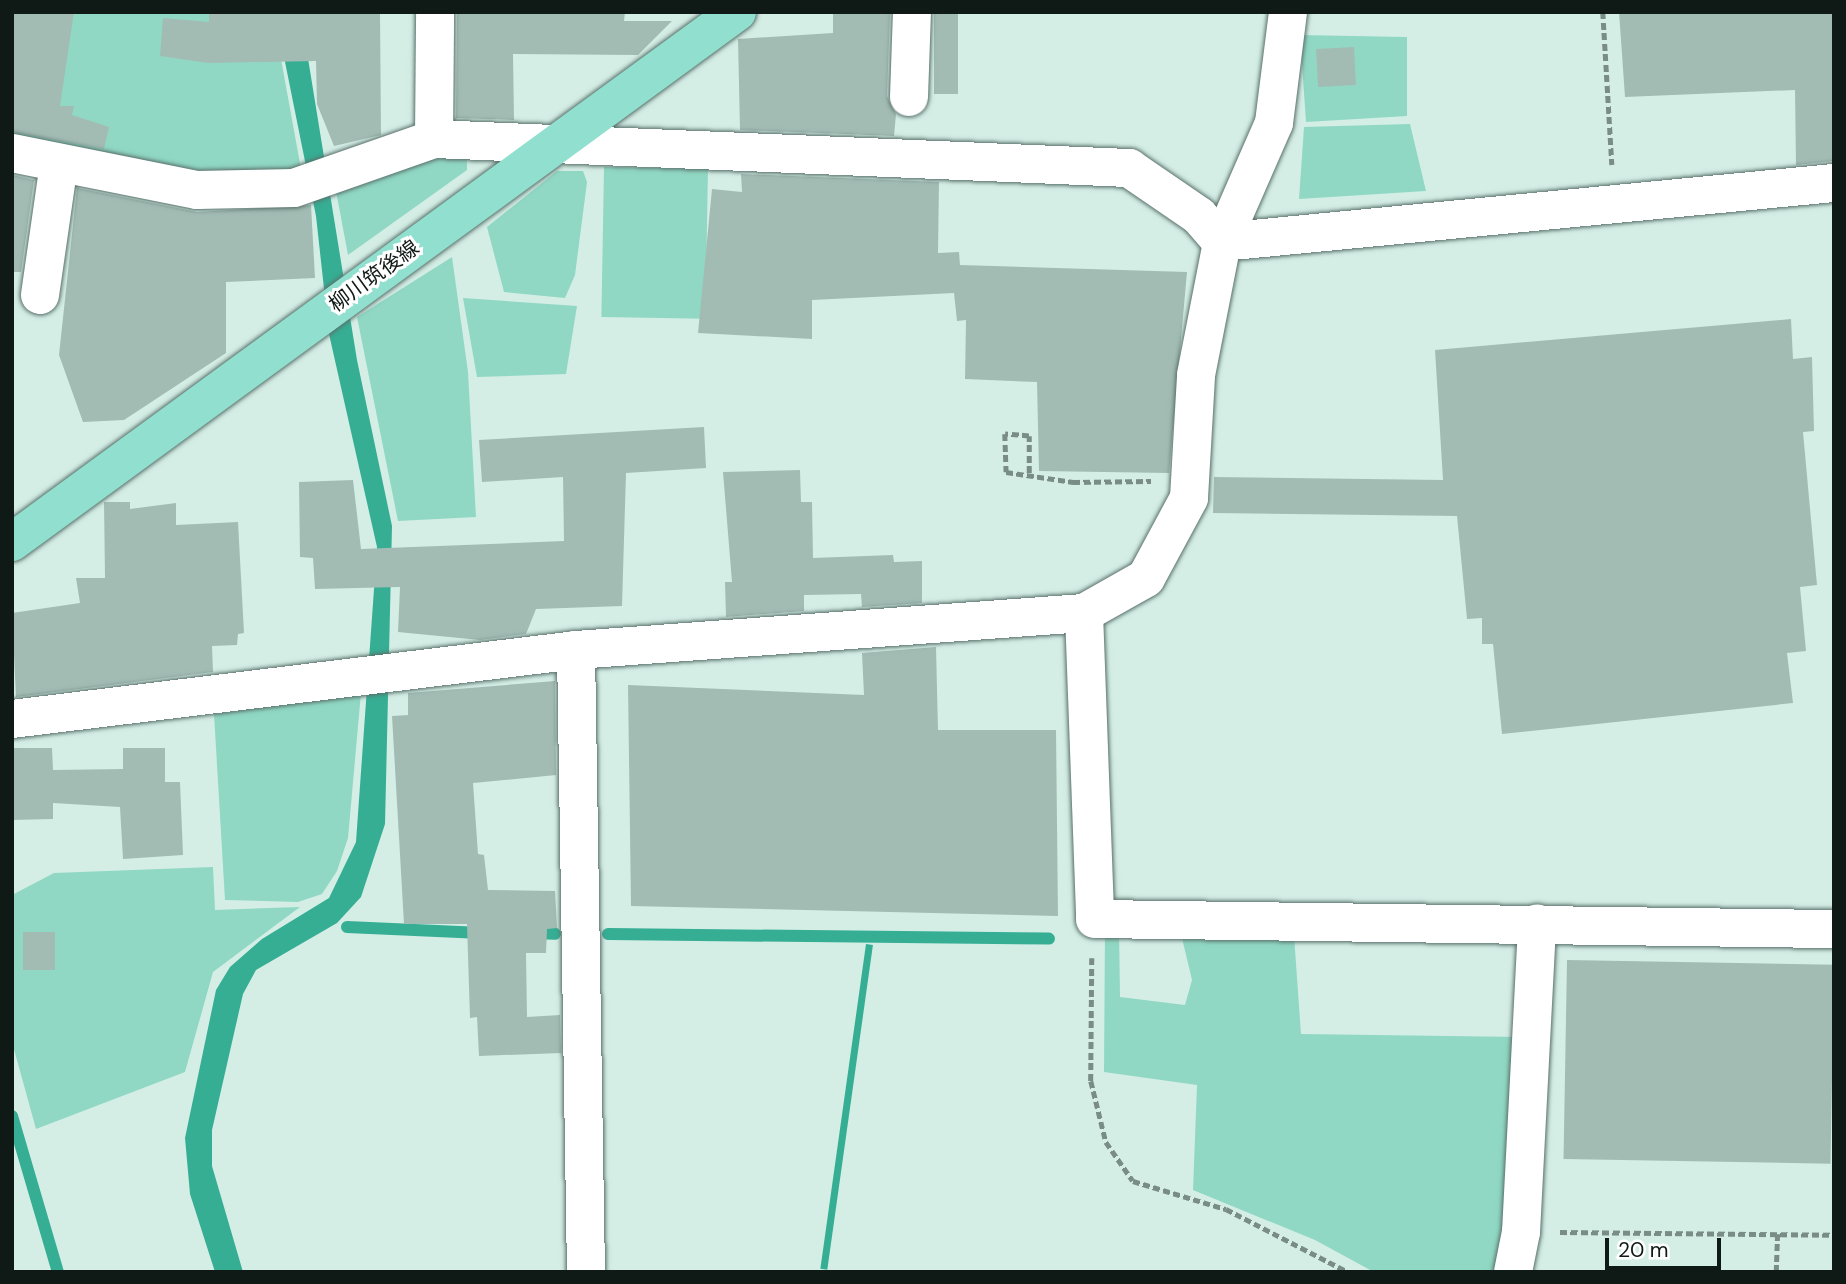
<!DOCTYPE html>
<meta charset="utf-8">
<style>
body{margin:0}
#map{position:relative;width:1846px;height:1284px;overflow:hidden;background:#d4eee6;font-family:"DM Sans","Noto Sans JP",sans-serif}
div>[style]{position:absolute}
.green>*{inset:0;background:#90d8c4;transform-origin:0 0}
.water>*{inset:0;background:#36ae94;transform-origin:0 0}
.stream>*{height:12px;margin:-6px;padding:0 6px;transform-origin:6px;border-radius:6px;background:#36ae94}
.building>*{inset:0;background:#a2bcb4;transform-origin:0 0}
.path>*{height:4.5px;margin-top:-2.25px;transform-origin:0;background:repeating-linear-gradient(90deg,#798c86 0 7px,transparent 0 10.5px)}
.roads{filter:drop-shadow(0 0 2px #59706a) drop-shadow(0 0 2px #59706a)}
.minor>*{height:38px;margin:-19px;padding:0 19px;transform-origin:19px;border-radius:19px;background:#fff}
.major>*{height:38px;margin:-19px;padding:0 19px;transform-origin:19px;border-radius:19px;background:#91e0cf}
span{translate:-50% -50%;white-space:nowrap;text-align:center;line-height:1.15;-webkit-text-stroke:6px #fff;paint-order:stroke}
.street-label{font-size:21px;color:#0f1916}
.frame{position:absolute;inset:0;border:14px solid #0f1916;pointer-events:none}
.scale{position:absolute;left:1605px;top:1238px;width:116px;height:32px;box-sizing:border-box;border:4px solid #0f1916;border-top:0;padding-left:9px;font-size:21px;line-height:24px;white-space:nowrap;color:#0f1916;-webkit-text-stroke:5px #fff;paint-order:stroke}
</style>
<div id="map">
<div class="green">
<div style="clip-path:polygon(12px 12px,280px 12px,279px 48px,301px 169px,209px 177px,12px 140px)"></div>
<div style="clip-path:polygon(1300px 35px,1407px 37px,1407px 116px,1306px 122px)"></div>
<div style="clip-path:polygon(1410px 124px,1426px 191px,1299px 199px,1304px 127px)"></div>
<div style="clip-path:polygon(467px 148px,467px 170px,348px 255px,336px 191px)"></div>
<div style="left:604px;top:167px;width:104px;height:150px;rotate:1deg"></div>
<div style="clip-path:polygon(557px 171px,583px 171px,587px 182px,575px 275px,565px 298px,504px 292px,487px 227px)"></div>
<div style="clip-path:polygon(452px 257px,468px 372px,476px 517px,398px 521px,357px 317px)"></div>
<div style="clip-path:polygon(463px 298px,577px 306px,566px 374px,477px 377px)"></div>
<div style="clip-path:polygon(361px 693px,348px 838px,337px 871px,322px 894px,298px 902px,225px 900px,214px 714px)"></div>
<div style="clip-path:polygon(213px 867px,215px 910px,300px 907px,213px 972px,185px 1072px,36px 1129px,12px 1042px,12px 895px,54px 873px)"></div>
<div style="clip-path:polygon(1105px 929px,1119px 929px,1120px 997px,1185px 1005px,1192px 980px,1181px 934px,1294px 935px,1301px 1034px,1522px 1037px,1499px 1272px,1372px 1271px,1315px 1240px,1193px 1190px,1197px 1085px,1104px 1072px)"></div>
</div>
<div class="water">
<div style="clip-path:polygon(281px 42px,306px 46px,357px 360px,392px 526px,385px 824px,361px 897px,337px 923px,256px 970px,243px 994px,212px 1130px,212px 1166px,243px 1272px,215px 1272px,190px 1194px,185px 1138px,216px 990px,230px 967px,262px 939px,329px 898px,356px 842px,377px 547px,329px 334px,316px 216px)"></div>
<div style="left:866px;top:944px;width:7px;height:328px;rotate:8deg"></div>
</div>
<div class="stream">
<div style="left:347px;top:927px;width:135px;rotate:2.5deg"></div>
<div style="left:531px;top:933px;width:24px;rotate:2deg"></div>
<div style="left:608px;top:934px;width:441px;rotate:0.6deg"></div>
<div style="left:12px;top:1116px;width:163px;rotate:73.6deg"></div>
</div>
<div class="building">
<div style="clip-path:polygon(12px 12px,74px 12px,60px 106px,74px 106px,72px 115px,109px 127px,104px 149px,12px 132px)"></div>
<div style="clip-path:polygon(209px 12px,380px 12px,381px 135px,334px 146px,317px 104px,316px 61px,208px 63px,160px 56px,163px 18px,209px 22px)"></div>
<div style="clip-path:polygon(457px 12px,625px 12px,624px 21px,672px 21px,638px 55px,513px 54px,514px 120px,456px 118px)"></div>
<div style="clip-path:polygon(833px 12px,890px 12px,887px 96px,896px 114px,894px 136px,740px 130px,738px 39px,833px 33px)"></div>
<div style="left:934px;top:12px;width:24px;height:82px"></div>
<div style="clip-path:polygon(1619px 12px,1834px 12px,1834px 161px,1796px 165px,1795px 90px,1625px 97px)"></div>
<div style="left:1354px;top:47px;width:38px;height:38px;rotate:87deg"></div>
<div style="clip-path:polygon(741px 174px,939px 182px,938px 253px,959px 252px,960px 265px,1187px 272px,1169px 473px,1039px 471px,1037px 382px,965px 379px,966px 320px,957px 321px,954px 293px,812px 300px,812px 339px,698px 333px,712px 189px,742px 192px)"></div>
<div style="clip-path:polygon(12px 175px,34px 180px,21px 272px,12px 272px)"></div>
<div style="clip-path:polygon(77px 188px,197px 212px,311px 205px,315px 278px,226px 282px,226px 353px,124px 420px,83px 422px,59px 355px)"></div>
<div style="clip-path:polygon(1791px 319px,1793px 359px,1812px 357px,1814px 431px,1803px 432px,1817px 585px,1800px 587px,1806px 651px,1787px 653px,1793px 703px,1502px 734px,1493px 644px,1482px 644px,1482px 618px,1467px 619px,1457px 516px,1213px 513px,1214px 477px,1443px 480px,1435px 350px)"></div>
<div style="clip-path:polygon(704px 427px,706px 468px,626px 473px,622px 606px,536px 609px,526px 634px,480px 640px,398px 632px,400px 587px,315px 589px,313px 558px,300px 557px,299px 482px,353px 480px,361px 549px,564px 541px,563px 477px,482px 482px,479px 440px)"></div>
<div style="clip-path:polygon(800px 470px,801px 502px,812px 502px,813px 558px,893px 555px,894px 562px,922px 561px,922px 603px,862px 607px,861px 594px,804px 595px,804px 611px,726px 617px,725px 582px,732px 582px,723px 472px)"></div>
<div style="clip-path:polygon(104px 502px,130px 502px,130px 509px,176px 503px,176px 525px,238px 522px,244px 633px,238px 634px,237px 645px,212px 646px,213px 672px,16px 697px,12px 613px,80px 603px,76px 578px,105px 578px)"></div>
<div style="clip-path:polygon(936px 647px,938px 730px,1056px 730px,1058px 916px,631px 906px,628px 685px,864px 695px,862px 653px)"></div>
<div style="clip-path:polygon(555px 681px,556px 775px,473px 783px,478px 854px,484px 855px,488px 890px,555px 891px,557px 928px,547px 929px,546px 953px,526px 953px,527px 1017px,560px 1015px,561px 1053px,479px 1056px,477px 1017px,470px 1018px,467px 924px,404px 924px,392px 716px,408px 715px,408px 693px)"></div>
<div style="clip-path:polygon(12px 748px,52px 748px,53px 770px,123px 769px,123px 748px,165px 748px,165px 782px,180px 782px,183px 855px,123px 859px,120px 807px,53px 803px,53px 819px,12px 820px)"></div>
<div style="left:23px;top:932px;width:32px;height:38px"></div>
<div style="left:1567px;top:960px;width:267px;height:199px;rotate:1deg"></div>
</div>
<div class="path">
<div style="left:1603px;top:12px;width:153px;rotate:86.6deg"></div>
<div style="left:1029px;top:473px;width:37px;rotate:-90deg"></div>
<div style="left:1029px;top:436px;width:24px;rotate:-175deg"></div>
<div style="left:1005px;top:434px;width:38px;rotate:88deg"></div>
<div style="left:1006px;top:472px;width:68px;rotate:8.5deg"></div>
<div style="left:1073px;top:482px;width:78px;rotate:-0.7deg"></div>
<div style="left:1092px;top:958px;width:123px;rotate:90.5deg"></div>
<div style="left:1091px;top:1081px;width:63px;rotate:76.2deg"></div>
<div style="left:1106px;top:1142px;width:47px;rotate:55.3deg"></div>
<div style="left:1133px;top:1181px;width:97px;rotate:16.8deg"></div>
<div style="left:1226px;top:1209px;width:137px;rotate:27.3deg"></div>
<div style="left:1560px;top:1232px;width:274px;rotate:0.6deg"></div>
<div style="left:1776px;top:1272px;width:38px;rotate:-88deg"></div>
</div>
<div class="roads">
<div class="minor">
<div style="left:909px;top:97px;width:85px;rotate:-88deg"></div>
<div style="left:434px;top:139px;width:127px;rotate:-89.5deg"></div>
<div style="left:12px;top:153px;width:189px;rotate:11.3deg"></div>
<div style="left:197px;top:190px;width:97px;rotate:-1.2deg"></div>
<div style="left:294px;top:188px;width:148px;rotate:-19.3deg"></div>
<div style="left:434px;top:139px;width:696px;rotate:2.39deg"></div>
<div style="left:1129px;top:168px;width:85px;rotate:34.4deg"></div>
<div style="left:1199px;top:216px;width:35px;rotate:49deg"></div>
<div style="left:1222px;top:242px;width:615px;rotate:-5.51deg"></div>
<div style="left:40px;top:295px;width:133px;rotate:-81.8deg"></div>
<div style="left:1084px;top:613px;width:306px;rotate:87.9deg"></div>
<div style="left:1095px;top:919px;width:739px;rotate:0.78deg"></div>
<div style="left:576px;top:650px;width:622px;rotate:89.08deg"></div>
<div style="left:12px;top:719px;width:568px;rotate:-6.97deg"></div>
<div style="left:576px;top:650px;width:509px;rotate:-4.17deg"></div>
<div style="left:1084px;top:613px;width:71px;rotate:-29.4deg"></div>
<div style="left:1146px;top:578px;width:91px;rotate:-61.7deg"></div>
<div style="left:1189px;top:498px;width:123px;rotate:-86.7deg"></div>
<div style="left:1196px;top:375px;width:136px;rotate:-78.9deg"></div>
<div style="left:1222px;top:242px;width:130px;rotate:-66.4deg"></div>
<div style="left:1274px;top:123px;width:112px;rotate:-82.8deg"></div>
<div style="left:1513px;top:1272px;width:41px;rotate:-78.7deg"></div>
<div style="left:1521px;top:1232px;width:309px;rotate:-87deg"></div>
</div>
<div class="major">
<div style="left:12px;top:542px;width:898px;rotate:-36.17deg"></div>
</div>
</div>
<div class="street-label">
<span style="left:374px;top:276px;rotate:-36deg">柳川筑後線</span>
</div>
<div class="frame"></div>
<div class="scale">20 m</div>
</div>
